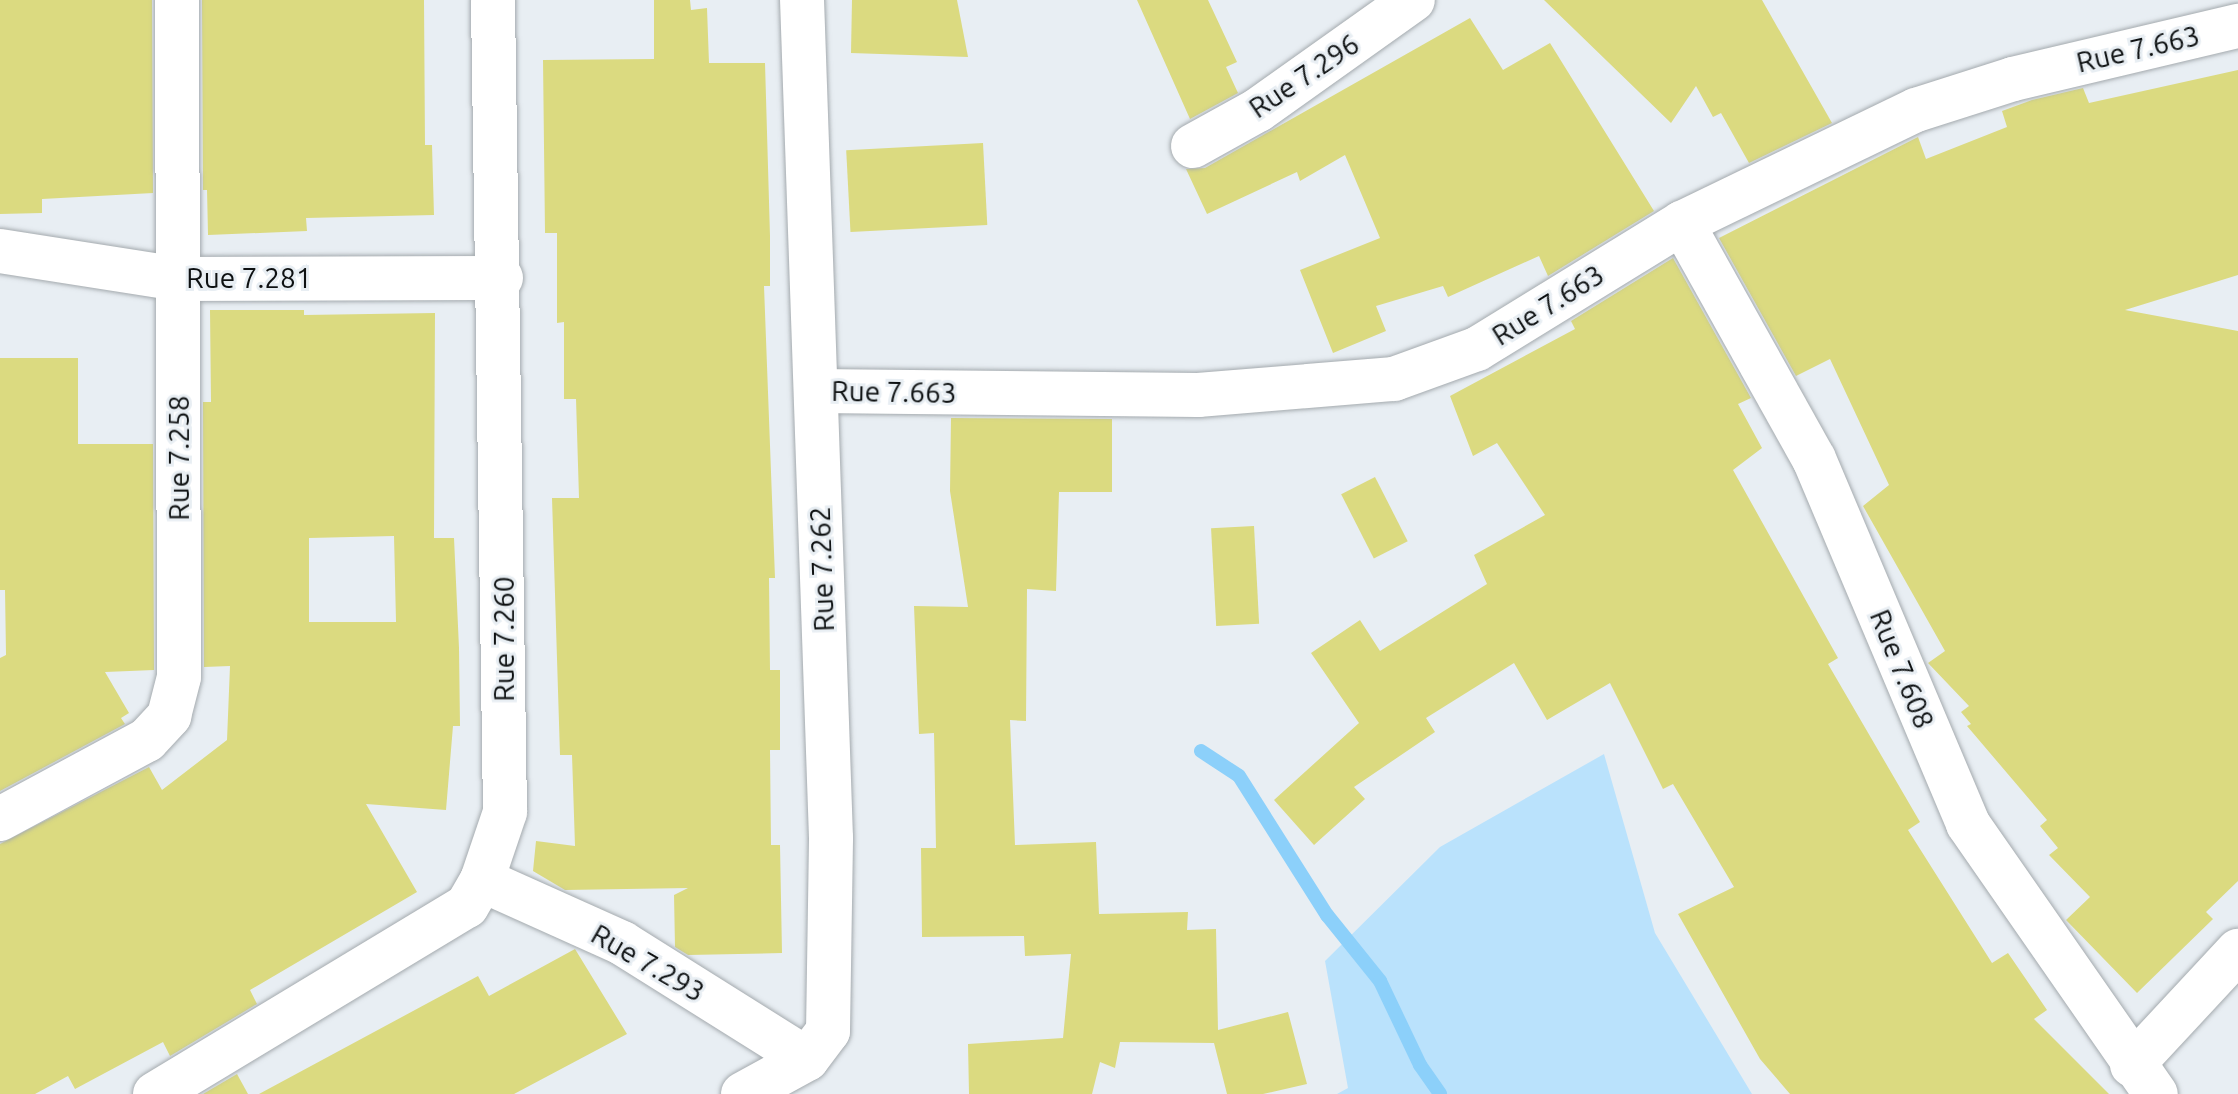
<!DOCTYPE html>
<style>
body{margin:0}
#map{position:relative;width:2238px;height:1094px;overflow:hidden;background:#e8eef3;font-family:Ubuntu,sans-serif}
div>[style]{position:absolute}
.green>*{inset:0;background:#bae2fc}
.stream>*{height:14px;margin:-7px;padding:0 7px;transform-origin:7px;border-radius:7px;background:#8cd0fa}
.building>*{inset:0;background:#dbda80;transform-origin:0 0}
.roads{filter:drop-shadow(0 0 2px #a4aaae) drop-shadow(0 0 2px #a4aaae)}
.street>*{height:44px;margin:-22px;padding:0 22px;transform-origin:22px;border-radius:22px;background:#fff}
span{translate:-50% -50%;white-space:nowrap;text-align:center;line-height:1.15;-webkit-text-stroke:6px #e8eef3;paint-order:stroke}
.street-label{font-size:28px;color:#0e1112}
</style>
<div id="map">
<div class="green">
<div style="clip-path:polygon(1604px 754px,1655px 933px,1752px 1094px,1337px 1094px,1348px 1088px,1325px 961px,1440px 847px)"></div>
</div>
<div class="stream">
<div style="left:1201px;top:751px;width:45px;rotate:33.3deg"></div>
<div style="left:1239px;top:776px;width:165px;rotate:57.7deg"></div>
<div style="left:1327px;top:915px;width:85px;rotate:51.2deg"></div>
<div style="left:1380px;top:981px;width:93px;rotate:64.5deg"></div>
<div style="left:1420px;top:1065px;width:35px;rotate:55deg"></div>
</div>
<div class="building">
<div style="clip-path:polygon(0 0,152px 0,153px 193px,42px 199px,42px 213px,0 214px)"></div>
<div style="clip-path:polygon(202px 0,424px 0,425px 145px,432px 145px,434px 215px,306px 218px,307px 231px,208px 235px,207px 190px,203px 190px)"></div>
<div style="clip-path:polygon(654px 0,690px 0,691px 10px,707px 8px,709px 63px,765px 63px,770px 236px,770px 286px,764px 286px,775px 578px,769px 578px,770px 670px,780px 670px,780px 750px,770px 750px,771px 845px,780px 845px,782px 953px,688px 955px,675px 947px,674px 895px,688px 888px,565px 890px,533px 871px,536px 841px,575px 846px,572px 755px,560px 755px,552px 498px,579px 498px,576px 399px,564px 399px,564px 322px,557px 323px,557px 233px,545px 233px,543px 60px,654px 59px)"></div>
<div style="clip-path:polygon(852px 0,957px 0,968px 57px,851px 53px)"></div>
<div style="clip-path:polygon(1137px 0,1208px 0,1237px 62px,1226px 67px,1238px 93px,1190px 119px)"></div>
<div style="clip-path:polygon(1544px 0,1762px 0,1832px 123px,1749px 163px,1721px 113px,1713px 117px,1696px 86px,1671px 123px)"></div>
<div style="clip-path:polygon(1470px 18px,1503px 70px,1550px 43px,1654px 211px,1548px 276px,1539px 256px,1448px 297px,1443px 286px,1376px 306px,1386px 331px,1333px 353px,1300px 270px,1380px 238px,1345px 155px,1300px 181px,1297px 172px,1207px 214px,1186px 169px,1205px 168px)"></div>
<div style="clip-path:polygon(2238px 70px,2238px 275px,2125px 310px,2238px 331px,2238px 881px,2206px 912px,2213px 919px,2137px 993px,2066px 920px,2090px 897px,2049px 855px,2058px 848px,2040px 826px,2047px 820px,1967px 726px,1971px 724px,1961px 712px,1969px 706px,1928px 663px,1945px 651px,1863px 506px,1889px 485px,1830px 359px,1796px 376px,1719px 238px,1918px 137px,1926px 159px,2007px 127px,2002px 111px,2032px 100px,2083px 88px,2089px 103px)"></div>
<div style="left:983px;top:143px;width:82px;height:137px;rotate:87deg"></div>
<div style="clip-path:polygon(1673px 258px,1751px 398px,1738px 404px,1762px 448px,1733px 470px,1838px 658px,1828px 664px,1920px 822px,1908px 830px,1992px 963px,2008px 953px,2047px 1010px,2034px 1019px,2109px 1094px,1790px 1094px,1760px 1059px,1678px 914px,1734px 887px,1673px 784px,1663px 789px,1610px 683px,1547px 720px,1514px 663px,1426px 718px,1435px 732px,1354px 787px,1365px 799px,1314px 845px,1274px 800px,1359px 723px,1311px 653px,1360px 620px,1380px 651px,1487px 584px,1474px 555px,1545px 515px,1497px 443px,1473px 456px,1450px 396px,1575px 329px,1571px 321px)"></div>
<div style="clip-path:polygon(evenodd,210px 310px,304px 310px,304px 315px,435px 313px,434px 538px,454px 538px,459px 648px,460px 726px,453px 726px,446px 810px,366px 804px,417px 892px,250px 990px,257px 1004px,170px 1056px,163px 1042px,75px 1089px,68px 1076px,35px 1094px,0 1094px,0 844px,149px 767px,162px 790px,227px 740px,230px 666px,204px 667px,203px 402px,211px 402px,210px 310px,394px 536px,396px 622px,309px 622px,309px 538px,394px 536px)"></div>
<div style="clip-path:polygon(0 358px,78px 358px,78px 444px,153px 444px,154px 670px,105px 672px,129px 713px,121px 718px,125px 724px,0 791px,0 658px,6px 655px,5px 590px,0 590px)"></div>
<div style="clip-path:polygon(951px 418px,1112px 419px,1112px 492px,1059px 492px,1056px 591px,1027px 589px,1026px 721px,1010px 720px,1015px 845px,1096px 842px,1099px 914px,1188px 912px,1187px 930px,1216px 929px,1218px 1030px,1288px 1012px,1307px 1084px,1263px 1094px,1227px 1094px,1214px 1043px,1120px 1042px,1115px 1068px,1100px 1062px,1092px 1094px,969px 1094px,968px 1044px,1063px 1038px,1071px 954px,1025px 956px,1024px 936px,922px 937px,921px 848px,936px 848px,934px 733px,919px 734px,914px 606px,968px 607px,950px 491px)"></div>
<div style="left:1375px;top:477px;width:72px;height:38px;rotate:63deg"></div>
<div style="left:1254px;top:526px;width:98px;height:43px;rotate:87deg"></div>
<div style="clip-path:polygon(575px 949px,627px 1034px,514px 1094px,259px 1094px,478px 976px,489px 996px)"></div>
<div style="clip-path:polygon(237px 1074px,248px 1094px,203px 1094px)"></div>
</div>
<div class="roads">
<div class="street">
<div style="left:1193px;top:146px;width:74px;rotate:-29deg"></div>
<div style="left:1258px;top:110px;width:190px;rotate:-35.4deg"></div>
<div style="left:1682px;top:223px;width:270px;rotate:60.8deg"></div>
<div style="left:1814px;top:459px;width:396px;rotate:67.1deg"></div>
<div style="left:1968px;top:824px;width:329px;rotate:55.2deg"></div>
<div style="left:0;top:251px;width:181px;rotate:8.9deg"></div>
<div style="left:179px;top:279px;width:322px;rotate:-0.2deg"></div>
<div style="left:816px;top:391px;width:382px;rotate:0.6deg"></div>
<div style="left:1198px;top:395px;width:197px;rotate:-4.7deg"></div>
<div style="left:1394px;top:379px;width:88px;rotate:-19.9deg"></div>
<div style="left:1477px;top:349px;width:241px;rotate:-31.6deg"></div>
<div style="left:1682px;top:223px;width:260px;rotate:-25.8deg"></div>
<div style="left:1916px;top:110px;width:102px;rotate:-17.7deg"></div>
<div style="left:2013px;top:79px;width:231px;rotate:-13.3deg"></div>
<div style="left:0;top:819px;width:167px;rotate:-28.3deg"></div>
<div style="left:147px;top:740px;width:33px;rotate:-47deg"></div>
<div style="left:169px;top:716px;width:40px;rotate:-75.6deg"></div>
<div style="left:179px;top:677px;width:677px;rotate:-90.17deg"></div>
<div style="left:482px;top:880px;width:154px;rotate:24.2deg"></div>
<div style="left:622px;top:943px;width:218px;rotate:32.1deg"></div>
<div style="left:2132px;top:1065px;width:156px;rotate:-47.1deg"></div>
<div style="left:155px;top:1094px;width:364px;rotate:-31.1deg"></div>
<div style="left:467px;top:906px;width:30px;rotate:-60deg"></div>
<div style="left:482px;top:880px;width:72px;rotate:-71.3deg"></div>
<div style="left:505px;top:812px;width:812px;rotate:-90.85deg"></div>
<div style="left:743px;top:1094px;width:73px;rotate:-28.7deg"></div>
<div style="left:807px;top:1059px;width:35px;rotate:-53deg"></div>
<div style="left:828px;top:1031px;width:193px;rotate:-89.1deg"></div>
<div style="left:831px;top:838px;width:839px;rotate:-91.98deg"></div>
</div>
</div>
<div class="street-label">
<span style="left:2138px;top:49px;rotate:-13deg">Rue 7.663</span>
<span style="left:1304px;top:76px;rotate:-34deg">Rue 7.296</span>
<span style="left:249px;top:278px">Rue 7.281</span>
<span style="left:1548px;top:305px;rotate:-32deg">Rue 7.663</span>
<span style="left:894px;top:392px;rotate:1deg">Rue 7.663</span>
<span style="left:179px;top:458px;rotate:-90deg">Rue 7.258</span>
<span style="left:822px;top:569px;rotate:-92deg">Rue 7.262</span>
<span style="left:504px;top:639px;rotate:-90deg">Rue 7.260</span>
<span style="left:1902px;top:669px;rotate:68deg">Rue 7.608</span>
<span style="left:648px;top:963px;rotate:30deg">Rue 7.293</span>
</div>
</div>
